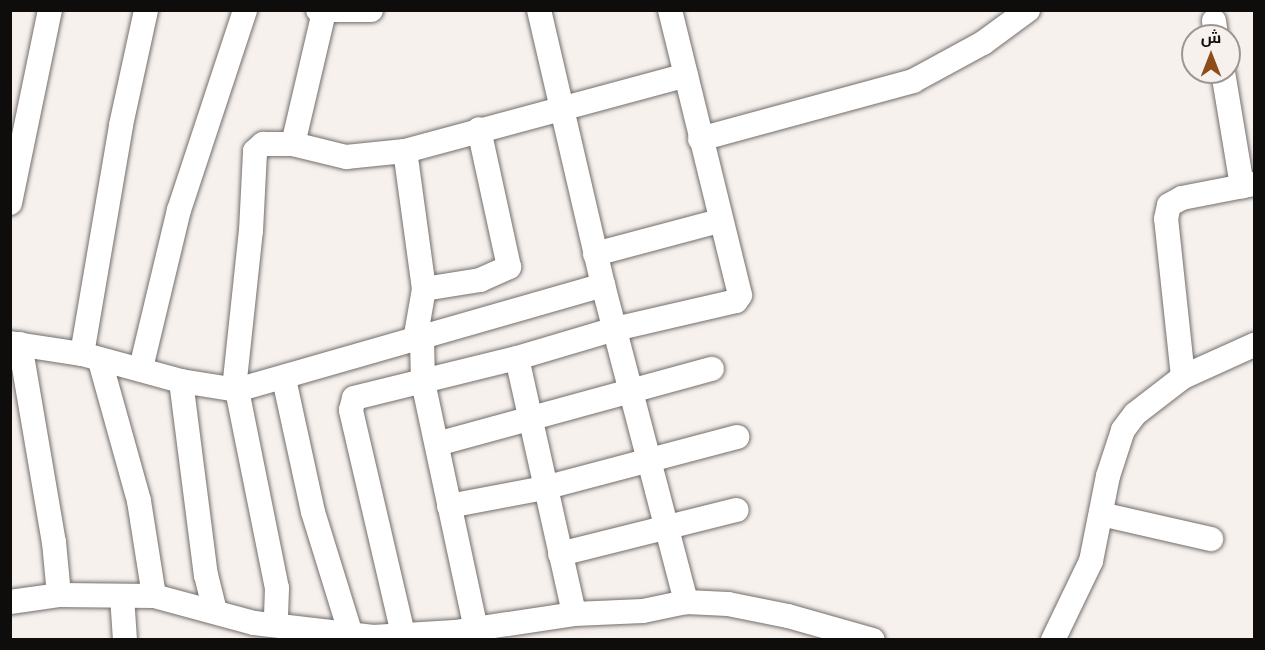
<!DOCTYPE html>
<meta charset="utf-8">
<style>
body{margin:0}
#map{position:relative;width:1265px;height:650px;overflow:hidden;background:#f7f1ee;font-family:Helvetica,Cairo,sans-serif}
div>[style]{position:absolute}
.roads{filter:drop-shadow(0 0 2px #736e6b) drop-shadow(0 0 2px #736e6b)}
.minor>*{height:24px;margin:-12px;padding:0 12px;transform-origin:12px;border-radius:12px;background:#fff}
span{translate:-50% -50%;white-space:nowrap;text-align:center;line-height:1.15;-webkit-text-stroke:5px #f7f1ee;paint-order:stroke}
.frame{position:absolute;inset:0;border:12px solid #0f0d0c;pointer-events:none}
.north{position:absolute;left:1181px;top:24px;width:60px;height:60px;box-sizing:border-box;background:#f7f1ee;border:2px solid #9a9694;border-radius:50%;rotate:0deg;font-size:16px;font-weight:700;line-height:24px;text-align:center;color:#0f0d0c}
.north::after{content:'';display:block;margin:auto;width:21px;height:27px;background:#8e4d18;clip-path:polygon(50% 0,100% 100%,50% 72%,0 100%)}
</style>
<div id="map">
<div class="roads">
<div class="minor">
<div style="left:318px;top:10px;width:53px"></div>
<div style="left:539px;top:10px;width:282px;rotate:76.9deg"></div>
<div style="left:603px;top:285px;width:328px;rotate:75.3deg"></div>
<div style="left:1214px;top:21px;width:15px;rotate:82deg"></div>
<div style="left:1223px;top:72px;width:116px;rotate:80.5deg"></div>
<div style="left:700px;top:139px;width:221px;rotate:-15.2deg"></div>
<div style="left:913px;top:81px;width:80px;rotate:-28.5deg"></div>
<div style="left:983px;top:43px;width:56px;rotate:-36.3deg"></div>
<div style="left:293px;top:144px;width:55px;rotate:13.8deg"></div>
<div style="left:346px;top:157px;width:59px;rotate:-5.8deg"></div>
<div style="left:10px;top:203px;width:197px;rotate:-78.3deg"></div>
<div style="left:595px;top:254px;width:128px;rotate:-14.9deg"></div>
<div style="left:424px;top:289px;width:57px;rotate:-9.1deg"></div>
<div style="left:480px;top:280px;width:32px;rotate:-24deg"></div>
<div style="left:509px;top:267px;width:141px;rotate:-102.3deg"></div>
<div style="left:422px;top:339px;width:43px;rotate:88.7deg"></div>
<div style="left:423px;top:382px;width:253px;rotate:77.9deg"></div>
<div style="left:415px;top:340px;width:52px;rotate:-80deg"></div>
<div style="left:424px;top:289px;width:139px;rotate:-97.8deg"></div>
<div style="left:405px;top:151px;width:291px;rotate:-15.1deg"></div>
<div style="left:10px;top:343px;width:73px;rotate:8.7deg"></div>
<div style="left:82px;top:354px;width:103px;rotate:15.3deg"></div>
<div style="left:181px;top:381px;width:57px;rotate:9.1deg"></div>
<div style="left:237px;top:390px;width:381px;rotate:-16deg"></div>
<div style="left:20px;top:344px;width:201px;rotate:80.3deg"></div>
<div style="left:54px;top:542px;width:53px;rotate:84.6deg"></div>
<div style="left:82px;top:354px;width:232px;rotate:-80.3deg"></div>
<div style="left:121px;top:125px;width:118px;rotate:-77.7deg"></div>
<div style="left:517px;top:358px;width:262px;rotate:77.4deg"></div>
<div style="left:100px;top:361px;width:145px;rotate:74.4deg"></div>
<div style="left:139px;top:501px;width:96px;rotate:81deg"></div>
<div style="left:141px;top:368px;width:163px;rotate:-76.5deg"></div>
<div style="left:179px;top:210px;width:211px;rotate:-71.7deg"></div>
<div style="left:1183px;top:377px;width:159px;rotate:-96.1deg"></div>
<div style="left:1166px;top:219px;width:14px;rotate:-78deg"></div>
<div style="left:1169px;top:205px;width:15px;rotate:-28deg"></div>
<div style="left:1182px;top:198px;width:73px;rotate:-11deg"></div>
<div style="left:284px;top:379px;width:136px;rotate:77.7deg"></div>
<div style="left:313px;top:512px;width:129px;rotate:72.8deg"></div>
<div style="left:181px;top:381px;width:196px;rotate:82.7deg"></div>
<div style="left:206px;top:575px;width:37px;rotate:76deg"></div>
<div style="left:234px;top:389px;width:159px;rotate:-83.9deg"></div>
<div style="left:251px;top:231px;width:80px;rotate:-87.1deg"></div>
<div style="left:255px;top:151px;width:11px;rotate:-41deg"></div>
<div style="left:263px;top:144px;width:30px"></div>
<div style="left:293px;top:144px;width:136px;rotate:-76.8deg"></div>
<div style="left:237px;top:390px;width:202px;rotate:78.6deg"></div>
<div style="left:277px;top:588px;width:36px;rotate:92deg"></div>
<div style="left:437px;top:444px;width:285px;rotate:-15.3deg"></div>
<div style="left:449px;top:506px;width:97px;rotate:-10.7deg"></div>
<div style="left:544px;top:488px;width:200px;rotate:-14.8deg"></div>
<div style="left:1101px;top:514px;width:113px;rotate:12.8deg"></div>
<div style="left:560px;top:554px;width:182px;rotate:-14deg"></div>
<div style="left:122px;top:596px;width:44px;rotate:86.1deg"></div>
<div style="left:10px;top:602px;width:49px;rotate:-8.1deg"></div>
<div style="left:59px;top:595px;width:95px;rotate:0.6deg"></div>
<div style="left:154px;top:596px;width:104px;rotate:15.1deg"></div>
<div style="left:254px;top:623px;width:120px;rotate:6.7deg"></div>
<div style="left:373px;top:637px;width:82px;rotate:-3.5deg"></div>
<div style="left:455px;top:632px;width:120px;rotate:-8.6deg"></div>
<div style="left:574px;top:614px;width:69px;rotate:-2.5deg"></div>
<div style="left:643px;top:611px;width:44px;rotate:-11.8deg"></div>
<div style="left:686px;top:602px;width:42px;rotate:2.7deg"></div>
<div style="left:728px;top:604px;width:61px;rotate:11.3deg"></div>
<div style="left:788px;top:616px;width:88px;rotate:15.8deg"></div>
<div style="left:403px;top:634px;width:230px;rotate:-103.1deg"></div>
<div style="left:351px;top:410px;width:12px;rotate:-76deg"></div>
<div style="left:354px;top:398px;width:168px;rotate:-13.8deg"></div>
<div style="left:517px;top:358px;width:102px;rotate:-16.5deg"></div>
<div style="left:615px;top:329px;width:124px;rotate:-13deg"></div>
<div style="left:736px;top:301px;width:7px;rotate:-56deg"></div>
<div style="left:740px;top:295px;width:293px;rotate:-103.8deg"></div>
<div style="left:1053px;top:640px;width:88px;rotate:-64.3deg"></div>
<div style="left:1091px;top:561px;width:87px;rotate:-78.7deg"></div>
<div style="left:1108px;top:476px;width:48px;rotate:-71.9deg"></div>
<div style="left:1123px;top:430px;width:20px;rotate:-53deg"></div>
<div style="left:1135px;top:414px;width:61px;rotate:-37.6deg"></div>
<div style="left:1183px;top:377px;width:78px;rotate:-24.3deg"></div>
</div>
</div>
<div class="frame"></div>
<div class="north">ش</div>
</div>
